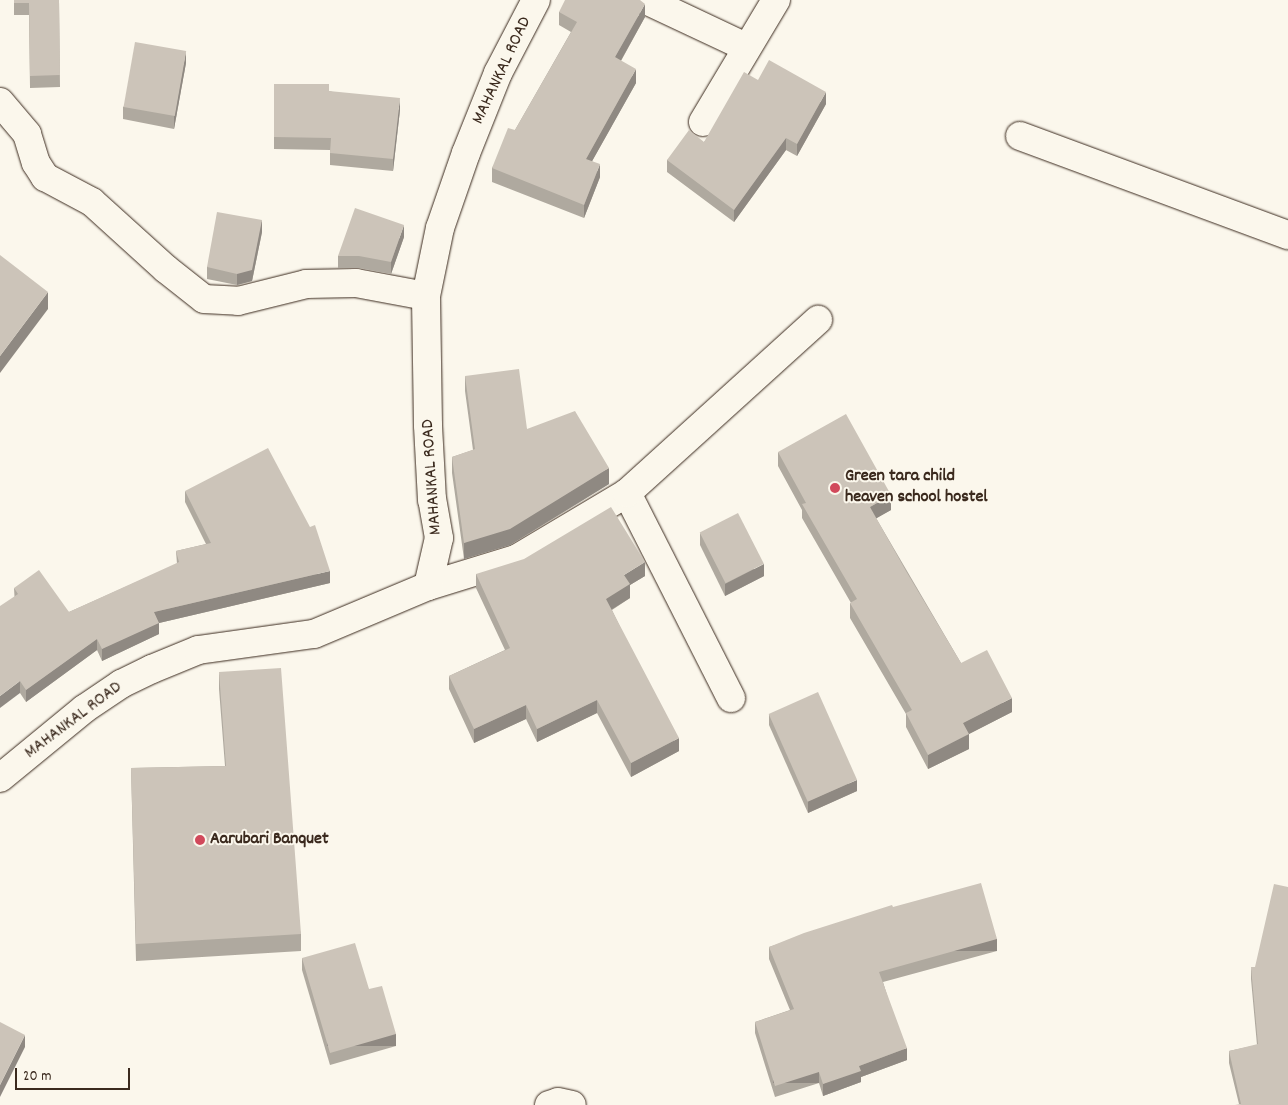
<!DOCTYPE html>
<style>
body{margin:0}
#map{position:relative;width:1288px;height:1105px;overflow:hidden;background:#fbf7ec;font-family:Dekko,sans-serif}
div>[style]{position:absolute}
.roads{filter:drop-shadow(0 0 1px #3b2a1e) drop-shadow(0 0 1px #3b2a1e)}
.minor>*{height:28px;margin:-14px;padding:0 14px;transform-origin:14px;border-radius:14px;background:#fbf7ec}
.secondary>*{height:28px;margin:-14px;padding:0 14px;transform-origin:14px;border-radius:14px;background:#fbf7ec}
.wall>*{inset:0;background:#afa99f}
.shaded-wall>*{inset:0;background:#8f8982;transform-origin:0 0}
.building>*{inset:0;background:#ccc4b9;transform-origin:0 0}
.dots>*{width:14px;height:14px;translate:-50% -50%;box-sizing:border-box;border:2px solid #fbf7ec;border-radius:50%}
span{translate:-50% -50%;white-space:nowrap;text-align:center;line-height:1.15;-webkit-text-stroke:4px #fbf7ec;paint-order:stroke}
.street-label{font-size:18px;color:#3b2a1e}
.poi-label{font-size:18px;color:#3b2a1e;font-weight:700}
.left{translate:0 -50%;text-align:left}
.scale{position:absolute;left:15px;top:1068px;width:115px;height:22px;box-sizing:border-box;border:2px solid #3b2a1e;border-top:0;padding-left:6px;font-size:15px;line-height:18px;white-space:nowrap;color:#3b2a1e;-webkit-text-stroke:4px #fbf7ec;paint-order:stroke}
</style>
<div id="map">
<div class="roads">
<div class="minor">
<div style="left:646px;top:0;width:110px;rotate:25.2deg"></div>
<div style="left:0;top:102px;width:42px;rotate:49.8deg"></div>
<div style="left:27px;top:134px;width:30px;rotate:73deg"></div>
<div style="left:36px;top:163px;width:17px;rotate:57deg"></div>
<div style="left:45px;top:177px;width:53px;rotate:28deg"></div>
<div style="left:92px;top:202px;width:100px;rotate:42.2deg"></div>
<div style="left:166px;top:269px;width:48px;rotate:38.3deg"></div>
<div style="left:204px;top:299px;width:34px;rotate:3deg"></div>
<div style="left:238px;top:301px;width:70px;rotate:-14deg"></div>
<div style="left:306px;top:284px;width:50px;rotate:-1.1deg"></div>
<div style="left:356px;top:283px;width:71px;rotate:10.5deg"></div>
<div style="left:703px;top:122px;width:142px;rotate:-59.1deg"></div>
<div style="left:1020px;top:136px;width:286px;rotate:20.3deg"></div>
<div style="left:627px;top:493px;width:230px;rotate:63.1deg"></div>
<div style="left:428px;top:586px;width:92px;rotate:-17.1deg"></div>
<div style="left:516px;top:559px;width:129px;rotate:-30.7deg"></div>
<div style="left:627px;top:493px;width:258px;rotate:-42.2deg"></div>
<div style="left:549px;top:1105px;width:9px;rotate:-18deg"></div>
<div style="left:558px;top:1102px;width:14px;rotate:12deg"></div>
</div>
<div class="secondary">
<div style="left:0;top:778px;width:109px;rotate:-39.4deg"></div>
<div style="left:84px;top:709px;width:45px;rotate:-34deg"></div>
<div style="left:121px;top:684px;width:34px;rotate:-26deg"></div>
<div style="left:152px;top:669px;width:50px;rotate:-22.4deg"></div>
<div style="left:198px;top:650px;width:117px;rotate:-7.9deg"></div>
<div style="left:314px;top:634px;width:124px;rotate:-22.8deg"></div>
<div style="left:428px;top:586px;width:49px;rotate:-77.1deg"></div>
<div style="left:439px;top:538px;width:39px;rotate:-100deg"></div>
<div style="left:432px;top:500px;width:75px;rotate:-93.1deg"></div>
<div style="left:428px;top:425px;width:129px;rotate:-90.9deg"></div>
<div style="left:426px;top:296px;width:69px;rotate:-78.4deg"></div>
<div style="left:440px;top:228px;width:79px;rotate:-70.9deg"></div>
<div style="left:466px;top:153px;width:86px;rotate:-68.2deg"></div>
<div style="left:498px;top:73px;width:82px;rotate:-62.5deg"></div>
</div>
</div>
<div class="wall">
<div style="clip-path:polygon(14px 0,59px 0,60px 87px,30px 88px,29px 15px,14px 15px)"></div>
<div style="clip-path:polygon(559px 12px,645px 17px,621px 61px,636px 83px,592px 161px,600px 177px,584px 218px,492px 182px,492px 168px,515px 130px,571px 32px,559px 25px)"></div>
<div style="clip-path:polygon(186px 63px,174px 129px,123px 119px,123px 107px)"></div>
<div style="clip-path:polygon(758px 80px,826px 104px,797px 156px,786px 150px,734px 222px,667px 172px,667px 160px,704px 142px)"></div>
<div style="clip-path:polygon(274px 84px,329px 91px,400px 110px,393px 171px,330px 165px,330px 150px,274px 149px)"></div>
<div style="clip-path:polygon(262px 232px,252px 281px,237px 285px,207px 279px,207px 267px)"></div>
<div style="clip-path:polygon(404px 237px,391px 274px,359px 268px,338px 268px,338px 256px)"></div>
<div style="clip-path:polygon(465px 376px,527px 429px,609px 484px,510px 545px,464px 559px,452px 473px,452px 457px,473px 450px,465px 391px)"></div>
<div style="clip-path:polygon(778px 452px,891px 510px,876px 518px,961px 663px,1012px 712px,969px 734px,969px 749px,928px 769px,906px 727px,906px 714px,850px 618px,850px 603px,851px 603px,802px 518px,802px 510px,778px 466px)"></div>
<div style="clip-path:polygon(185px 491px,330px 583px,159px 623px,159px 634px,102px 661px,97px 650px,26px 702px,20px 693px,14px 588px,69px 612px,177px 564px,176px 551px,206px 544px,185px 502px)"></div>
<div style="clip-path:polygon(700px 533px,764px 576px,725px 596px,700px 545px)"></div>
<div style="clip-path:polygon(476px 574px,645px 576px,630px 585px,630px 598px,612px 610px,679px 751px,631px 777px,597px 713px,537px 742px,526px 719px,474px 743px,449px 689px,449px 676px,505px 650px,476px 588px)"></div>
<div style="clip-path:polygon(219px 672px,301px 934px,301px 951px,136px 961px,131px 768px,225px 766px,219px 689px)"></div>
<div style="clip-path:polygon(769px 714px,857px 791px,808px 813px,769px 725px)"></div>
<div style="clip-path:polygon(893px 907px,997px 951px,883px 982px,907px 1060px,861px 1077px,861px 1082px,823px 1096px,819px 1083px,775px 1097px,755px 1033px,755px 1022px,790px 1010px,769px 959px,769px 947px)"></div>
<div style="clip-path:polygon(302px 958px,369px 989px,396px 1046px,330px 1065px,302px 970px)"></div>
<div style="clip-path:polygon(1251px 967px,1288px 1105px,1239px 1104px,1229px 1063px,1229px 1051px,1257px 1045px,1251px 979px)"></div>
</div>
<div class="shaded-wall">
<div style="clip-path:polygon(645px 4px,645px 17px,615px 71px,615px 57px)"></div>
<div style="clip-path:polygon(186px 51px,186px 63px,174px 129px,174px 117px)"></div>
<div style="clip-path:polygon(636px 69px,636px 83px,586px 172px,586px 159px)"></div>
<div style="clip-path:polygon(826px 92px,826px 104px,797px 156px,797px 144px)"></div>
<div style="clip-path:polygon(400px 98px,400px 110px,393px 171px,393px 159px)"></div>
<div style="clip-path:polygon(786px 138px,786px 150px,734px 222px,734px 210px)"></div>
<div style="clip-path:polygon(600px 164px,600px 177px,584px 218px,584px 205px)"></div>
<div style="clip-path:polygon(262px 220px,262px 232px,252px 281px,237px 285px,237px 274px)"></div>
<div style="clip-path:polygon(404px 225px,404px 237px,391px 274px,391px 262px)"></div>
<div style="clip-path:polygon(48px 292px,48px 309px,0 373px,0 356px)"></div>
<div style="clip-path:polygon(609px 468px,609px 484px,510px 545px,464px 559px,464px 543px)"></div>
<div style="clip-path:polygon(891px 495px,891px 510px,870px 522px,870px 507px)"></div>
<div style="clip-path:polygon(645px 562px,645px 576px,630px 585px,630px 598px,606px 613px,606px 599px,624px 575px)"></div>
<div style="clip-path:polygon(764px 564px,764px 576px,725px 596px,725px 584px)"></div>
<div style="clip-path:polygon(330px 571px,330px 583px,159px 623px,159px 634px,102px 661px,102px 649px,154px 612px)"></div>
<div style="clip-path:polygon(97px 639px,97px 650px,26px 702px,26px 690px)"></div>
<div style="clip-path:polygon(20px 681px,20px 693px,0 708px,0 696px)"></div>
<div style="clip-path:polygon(1012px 698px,1012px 712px,969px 734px,969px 749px,928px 769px,928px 755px,963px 723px)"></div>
<div style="clip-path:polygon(597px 700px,597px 713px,537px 742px,537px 729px)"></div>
<div style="clip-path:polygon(526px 705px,526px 719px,474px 743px,474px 729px)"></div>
<div style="clip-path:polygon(679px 738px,679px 751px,631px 777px,631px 763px)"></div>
<div style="clip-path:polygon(857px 780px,857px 791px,808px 813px,808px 801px)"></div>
<div style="left:997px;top:939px;width:12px;height:123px;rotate:90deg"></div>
<div style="left:396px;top:1034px;width:12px;height:69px;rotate:90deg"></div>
<div style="clip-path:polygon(25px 1035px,25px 1047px,0 1097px,0 1085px)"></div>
<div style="clip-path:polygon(907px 1048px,907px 1060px,861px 1077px,861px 1082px,823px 1096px,823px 1084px,859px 1066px)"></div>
<div style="left:819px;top:1072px;width:11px;height:46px;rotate:90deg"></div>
</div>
<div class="building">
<div style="clip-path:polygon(14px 0,59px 0,60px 75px,30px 76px,29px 3px,14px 3px)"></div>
<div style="clip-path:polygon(565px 0,640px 0,645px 4px,615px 57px,636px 69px,586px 159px,600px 164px,584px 205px,492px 168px,508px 128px,515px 130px,577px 22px,559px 12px)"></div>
<div style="left:135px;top:42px;width:52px;height:66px;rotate:10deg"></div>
<div style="clip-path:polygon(769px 60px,826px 92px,797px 144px,786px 138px,734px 210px,667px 160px,689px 130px,704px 142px,744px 72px,758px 80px)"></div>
<div style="clip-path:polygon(274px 84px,329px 84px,329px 91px,400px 98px,393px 159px,330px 153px,331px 138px,274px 137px)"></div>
<div style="clip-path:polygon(355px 208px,404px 225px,391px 262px,359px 256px,338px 256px)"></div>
<div style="clip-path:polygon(217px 212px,262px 220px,252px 270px,237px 274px,207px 267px)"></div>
<div style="clip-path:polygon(0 255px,48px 292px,0 356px)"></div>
<div style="clip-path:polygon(519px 369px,527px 429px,575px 411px,609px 468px,510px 529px,464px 543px,452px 457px,475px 449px,465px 376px)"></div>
<div style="clip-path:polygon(846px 414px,891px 495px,870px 507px,906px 571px,961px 663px,987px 650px,1012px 698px,963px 723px,969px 734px,928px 755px,906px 713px,912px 710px,850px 603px,857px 599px,802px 504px,806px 503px,778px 452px)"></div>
<div style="clip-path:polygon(268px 448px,310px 527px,315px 525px,330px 571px,154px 612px,159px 623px,102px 649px,97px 639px,26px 690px,20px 681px,0 696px,0 606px,18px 594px,14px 588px,39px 570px,69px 612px,179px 562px,176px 551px,211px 543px,185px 491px)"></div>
<div style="clip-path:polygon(611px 507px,645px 562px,624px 575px,630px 584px,606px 599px,679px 738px,631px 763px,597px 700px,537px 729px,526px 705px,474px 729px,449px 676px,510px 648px,476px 574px,524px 559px)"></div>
<div style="left:738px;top:513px;width:57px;height:43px;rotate:63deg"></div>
<div style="clip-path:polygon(281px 668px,301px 934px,136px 944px,131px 768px,226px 766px,219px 672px)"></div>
<div style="left:818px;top:692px;width:96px;height:54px;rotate:66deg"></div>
<div style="clip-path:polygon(981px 883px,997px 939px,879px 972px,907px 1048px,859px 1066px,861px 1071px,823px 1084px,819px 1072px,775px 1086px,755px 1022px,794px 1009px,769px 947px,804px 933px,892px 905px,893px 907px)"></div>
<div style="clip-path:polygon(1274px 884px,1288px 887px,1288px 1105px,1235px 1105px,1241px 1104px,1229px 1051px,1258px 1044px,1251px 967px,1255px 967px)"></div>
<div style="clip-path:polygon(355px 943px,369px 989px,382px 986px,396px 1034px,330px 1053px,302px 958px)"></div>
<div style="clip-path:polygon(0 1022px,25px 1035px,0 1085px)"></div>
</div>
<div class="dots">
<div style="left:835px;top:488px;background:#d1495b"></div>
<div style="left:200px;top:840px;background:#d1495b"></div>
</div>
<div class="street-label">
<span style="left:503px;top:71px;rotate:-65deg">MAHANKAL ROAD</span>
<span style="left:433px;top:477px;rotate:-94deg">MAHANKAL ROAD</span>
<span style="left:74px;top:721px;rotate:-37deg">MAHANKAL ROAD</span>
</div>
<div class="poi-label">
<span class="left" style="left:845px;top:488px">Green tara child<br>heaven school hostel</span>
<span class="left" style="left:210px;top:840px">Aarubari Banquet</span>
</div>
<div class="scale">20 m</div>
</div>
